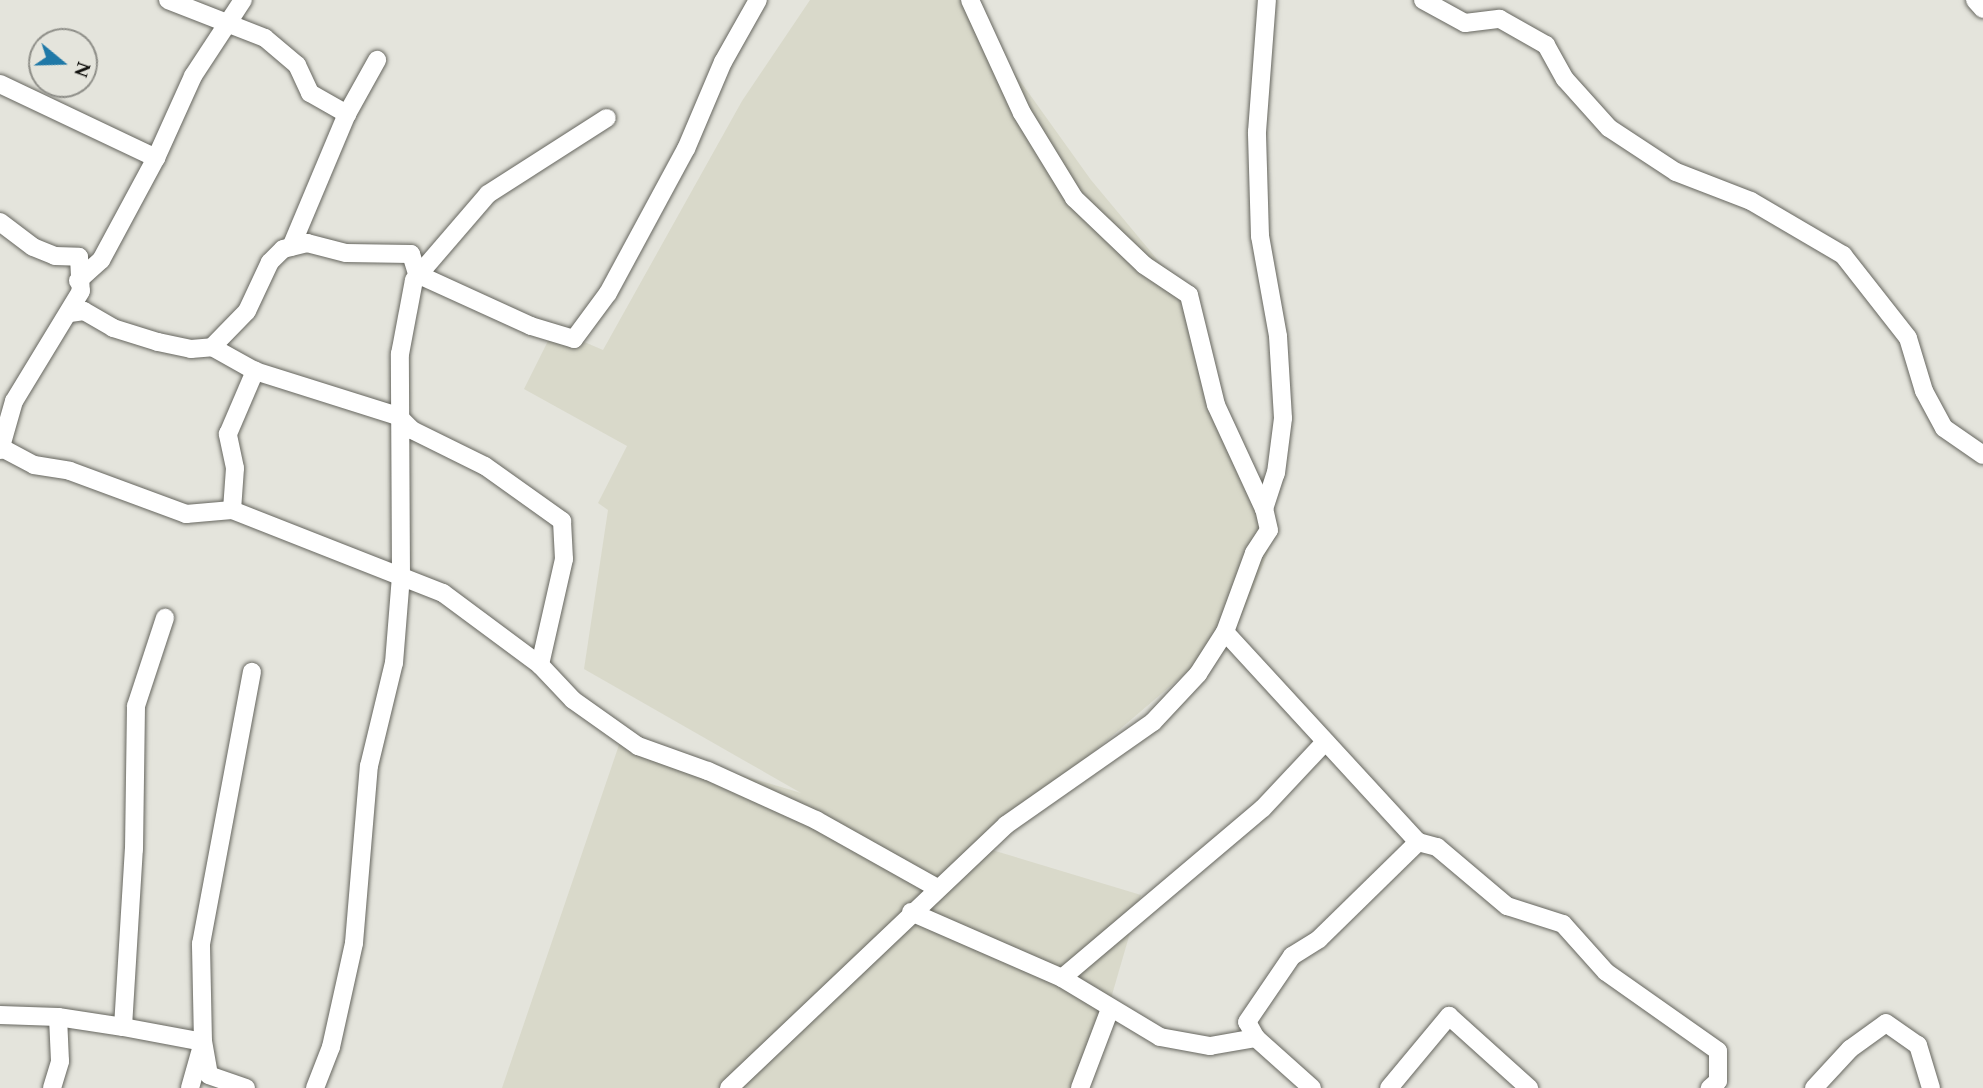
<!DOCTYPE html>
<style>
body{margin:0}
#map{position:relative;width:1983px;height:1088px;overflow:hidden;background:#e4e4dc;font-family:Spectral,serif}
div>[style]{position:absolute}
.built>*{inset:0;background:#d9d9ca}
.roads{filter:drop-shadow(0 0 2px #66665f) drop-shadow(0 0 2px #66665f)}
.minor>*{height:18px;margin:-9px;padding:0 9px;transform-origin:9px;border-radius:9px;background:#fff}
span{translate:-50% -50%;white-space:nowrap;text-align:center;line-height:1.15;-webkit-text-stroke:7px #e4e4dc;paint-order:stroke}
.north{position:absolute;left:28px;top:28px;width:70px;height:70px;box-sizing:border-box;background:#e4e4dc;border:2px solid #8f8f89;border-radius:50%;rotate:109deg;font-size:19px;font-weight:700;line-height:28px;text-align:center;color:#10100d}
.north::after{content:'';display:block;margin:auto;width:24px;height:32px;background:#1f78a7;clip-path:polygon(50% 0,100% 100%,50% 72%,0 100%)}
</style>
<div id="map">
<div class="built">
<div style="clip-path:polygon(810px 0,962px 0,1091px 180px,1186px 294px,1207px 391px,1271px 518px,1269px 550px,1236px 630px,982px 847px,1141px 895px,1085px 1088px,502px 1088px,621px 739px,801px 793px,584px 669px,608px 510px,598px 503px,627px 446px,524px 389px,554px 329px,603px 350px,742px 101px)"></div>
</div>
<div class="roads">
<div class="minor">
<div style="left:168px;top:0;width:104px;rotate:21.4deg"></div>
<div style="left:265px;top:38px;width:42px;rotate:40.2deg"></div>
<div style="left:297px;top:65px;width:31px;rotate:65deg"></div>
<div style="left:310px;top:93px;width:43px;rotate:29.6deg"></div>
<div style="left:970px;top:0;width:124px;rotate:65.3deg"></div>
<div style="left:1022px;top:113px;width:100px;rotate:58.5deg"></div>
<div style="left:1074px;top:198px;width:97px;rotate:43.7deg"></div>
<div style="left:1144px;top:265px;width:54px;rotate:33.7deg"></div>
<div style="left:1189px;top:295px;width:113px;rotate:76.2deg"></div>
<div style="left:1216px;top:405px;width:115px;rotate:65.2deg"></div>
<div style="left:1423px;top:0;width:48px;rotate:28.7deg"></div>
<div style="left:1465px;top:23px;width:35px;rotate:-7deg"></div>
<div style="left:1500px;top:19px;width:53px;rotate:29.5deg"></div>
<div style="left:1546px;top:45px;width:39px;rotate:61deg"></div>
<div style="left:1565px;top:79px;width:66px;rotate:48.1deg"></div>
<div style="left:1609px;top:128px;width:80px;rotate:33.3deg"></div>
<div style="left:1676px;top:172px;width:80px;rotate:21.1deg"></div>
<div style="left:1751px;top:201px;width:107px;rotate:30.4deg"></div>
<div style="left:1843px;top:255px;width:105px;rotate:51.9deg"></div>
<div style="left:1908px;top:338px;width:55px;rotate:73.2deg"></div>
<div style="left:1924px;top:391px;width:42px;rotate:61.6deg"></div>
<div style="left:1944px;top:428px;width:47px;rotate:34.7deg"></div>
<div style="left:1975px;top:0;width:12px;rotate:48deg"></div>
<div style="left:0;top:84px;width:173px;rotate:25.4deg"></div>
<div style="left:156px;top:158px;width:116px;rotate:118.3deg"></div>
<div style="left:101px;top:260px;width:31px;rotate:138deg"></div>
<div style="left:156px;top:158px;width:90px;rotate:-65.7deg"></div>
<div style="left:193px;top:76px;width:91px;rotate:-56.7deg"></div>
<div style="left:0;top:222px;width:41px;rotate:37.1deg"></div>
<div style="left:33px;top:247px;width:24px;rotate:22deg"></div>
<div style="left:55px;top:256px;width:24px;rotate:2deg"></div>
<div style="left:79px;top:257px;width:34px;rotate:87deg"></div>
<div style="left:81px;top:291px;width:129px;rotate:121.3deg"></div>
<div style="left:14px;top:401px;width:51px;rotate:105.9deg"></div>
<div style="left:291px;top:247px;width:144px;rotate:-67.2deg"></div>
<div style="left:347px;top:114px;width:62px;rotate:-60.9deg"></div>
<div style="left:70px;top:313px;width:14px;rotate:-8deg"></div>
<div style="left:84px;top:311px;width:34px;rotate:30deg"></div>
<div style="left:113px;top:328px;width:47px;rotate:17.3deg"></div>
<div style="left:158px;top:342px;width:34px;rotate:12deg"></div>
<div style="left:191px;top:349px;width:21px;rotate:-5deg"></div>
<div style="left:212px;top:347px;width:49px;rotate:29.2deg"></div>
<div style="left:255px;top:371px;width:150px;rotate:17.5deg"></div>
<div style="left:398px;top:416px;width:20px;rotate:45deg"></div>
<div style="left:412px;top:430px;width:81px;rotate:26.3deg"></div>
<div style="left:485px;top:466px;width:95px;rotate:35.5deg"></div>
<div style="left:562px;top:521px;width:38px;rotate:87deg"></div>
<div style="left:564px;top:559px;width:109px;rotate:102.8deg"></div>
<div style="left:212px;top:347px;width:50px;rotate:-45.8deg"></div>
<div style="left:247px;top:311px;width:54px;rotate:-64.9deg"></div>
<div style="left:270px;top:262px;width:18px;rotate:-45deg"></div>
<div style="left:283px;top:249px;width:25px;rotate:-14deg"></div>
<div style="left:307px;top:243px;width:40px;rotate:14.4deg"></div>
<div style="left:346px;top:253px;width:65px;rotate:0.9deg"></div>
<div style="left:411px;top:254px;width:21px;rotate:73deg"></div>
<div style="left:417px;top:274px;width:125px;rotate:24.5deg"></div>
<div style="left:531px;top:326px;width:45px;rotate:16.8deg"></div>
<div style="left:574px;top:339px;width:57px;rotate:-53.5deg"></div>
<div style="left:608px;top:293px;width:164px;rotate:-61.6deg"></div>
<div style="left:686px;top:149px;width:95px;rotate:-67deg"></div>
<div style="left:723px;top:62px;width:71px;rotate:-60.6deg"></div>
<div style="left:2px;top:448px;width:36px;rotate:28deg"></div>
<div style="left:34px;top:465px;width:36px;rotate:9deg"></div>
<div style="left:70px;top:471px;width:124px;rotate:20.3deg"></div>
<div style="left:186px;top:514px;width:46px;rotate:-5deg"></div>
<div style="left:232px;top:510px;width:227px;rotate:21.5deg"></div>
<div style="left:443px;top:593px;width:121px;rotate:36.6deg"></div>
<div style="left:540px;top:665px;width:48px;rotate:46.7deg"></div>
<div style="left:573px;top:700px;width:80px;rotate:35.3deg"></div>
<div style="left:638px;top:746px;width:74px;rotate:19.7deg"></div>
<div style="left:708px;top:771px;width:119px;rotate:24.4deg"></div>
<div style="left:816px;top:820px;width:139px;rotate:29.3deg"></div>
<div style="left:232px;top:510px;width:42px;rotate:-85.9deg"></div>
<div style="left:235px;top:468px;width:35px;rotate:-102deg"></div>
<div style="left:228px;top:434px;width:69px;rotate:-66.8deg"></div>
<div style="left:1225px;top:632px;width:285px;rotate:47.4deg"></div>
<div style="left:1418px;top:842px;width:20px;rotate:15deg"></div>
<div style="left:1437px;top:847px;width:92px;rotate:40.1deg"></div>
<div style="left:1507px;top:906px;width:59px;rotate:17.8deg"></div>
<div style="left:1563px;top:924px;width:64px;rotate:48.1deg"></div>
<div style="left:1606px;top:972px;width:137px;rotate:35.2deg"></div>
<div style="left:1718px;top:1051px;width:30px;rotate:90deg"></div>
<div style="left:1718px;top:1081px;width:11px;rotate:139deg"></div>
<div style="left:911px;top:912px;width:165px;rotate:23.6deg"></div>
<div style="left:1062px;top:978px;width:114px;rotate:31deg"></div>
<div style="left:1160px;top:1037px;width:51px;rotate:10.2deg"></div>
<div style="left:1210px;top:1046px;width:47px;rotate:-9.9deg"></div>
<div style="left:1256px;top:1038px;width:75px;rotate:41.8deg"></div>
<div style="left:1062px;top:978px;width:263px;rotate:-40.2deg"></div>
<div style="left:1263px;top:808px;width:91px;rotate:-46.8deg"></div>
<div style="left:0;top:1015px;width:58px;rotate:2deg"></div>
<div style="left:58px;top:1017px;width:66px;rotate:8.7deg"></div>
<div style="left:123px;top:1027px;width:178px;rotate:-86.5deg"></div>
<div style="left:134px;top:849px;width:143px;rotate:-89.2deg"></div>
<div style="left:136px;top:706px;width:93px;rotate:-71.8deg"></div>
<div style="left:123px;top:1027px;width:81px;rotate:10.6deg"></div>
<div style="left:203px;top:1042px;width:48px;rotate:105.8deg"></div>
<div style="left:1256px;top:1038px;width:18px;rotate:-119deg"></div>
<div style="left:1247px;top:1022px;width:80px;rotate:-55.7deg"></div>
<div style="left:1292px;top:956px;width:32px;rotate:-32deg"></div>
<div style="left:1319px;top:939px;width:139px;rotate:-44.4deg"></div>
<div style="left:52px;top:1088px;width:28px;rotate:-73deg"></div>
<div style="left:60px;top:1061px;width:44px;rotate:-92.6deg"></div>
<div style="left:246px;top:1088px;width:39px;rotate:-161deg"></div>
<div style="left:209px;top:1075px;width:34px;rotate:-100deg"></div>
<div style="left:203px;top:1042px;width:98px;rotate:-91.2deg"></div>
<div style="left:201px;top:944px;width:277px;rotate:-79.4deg"></div>
<div style="left:315px;top:1088px;width:44px;rotate:-68.7deg"></div>
<div style="left:331px;top:1047px;width:107px;rotate:-77.5deg"></div>
<div style="left:354px;top:943px;width:178px;rotate:-85.2deg"></div>
<div style="left:369px;top:766px;width:106px;rotate:-76.4deg"></div>
<div style="left:394px;top:663px;width:87px;rotate:-85.4deg"></div>
<div style="left:401px;top:576px;width:222px;rotate:-90.3deg"></div>
<div style="left:400px;top:354px;width:75px;rotate:-79.3deg"></div>
<div style="left:414px;top:280px;width:113px;rotate:-49.3deg"></div>
<div style="left:488px;top:194px;width:141px;rotate:-32.6deg"></div>
<div style="left:729px;top:1088px;width:382px;rotate:-43.5deg"></div>
<div style="left:1006px;top:825px;width:179px;rotate:-35deg"></div>
<div style="left:1153px;top:722px;width:66px;rotate:-46.8deg"></div>
<div style="left:1198px;top:674px;width:50px;rotate:-57.3deg"></div>
<div style="left:1225px;top:632px;width:84px;rotate:-69.8deg"></div>
<div style="left:1254px;top:553px;width:27px;rotate:-57deg"></div>
<div style="left:1269px;top:530px;width:22px;rotate:-103deg"></div>
<div style="left:1264px;top:509px;width:38px;rotate:-72deg"></div>
<div style="left:1276px;top:473px;width:55px;rotate:-82.7deg"></div>
<div style="left:1283px;top:418px;width:82px;rotate:-93.5deg"></div>
<div style="left:1278px;top:336px;width:102px;rotate:-100.2deg"></div>
<div style="left:1260px;top:236px;width:104px;rotate:-91.7deg"></div>
<div style="left:1257px;top:132px;width:132px;rotate:-85.7deg"></div>
<div style="left:1080px;top:1088px;width:85px;rotate:-69.2deg"></div>
<div style="left:1389px;top:1088px;width:94px;rotate:-50.2deg"></div>
<div style="left:1449px;top:1016px;width:108px;rotate:42deg"></div>
<div style="left:1814px;top:1088px;width:53px;rotate:-47.3deg"></div>
<div style="left:1850px;top:1049px;width:44px;rotate:-35.8deg"></div>
<div style="left:1886px;top:1023px;width:39px;rotate:35deg"></div>
<div style="left:1918px;top:1045px;width:45px;rotate:73.2deg"></div>
</div>
</div>
<div class="north">N</div>
</div>
